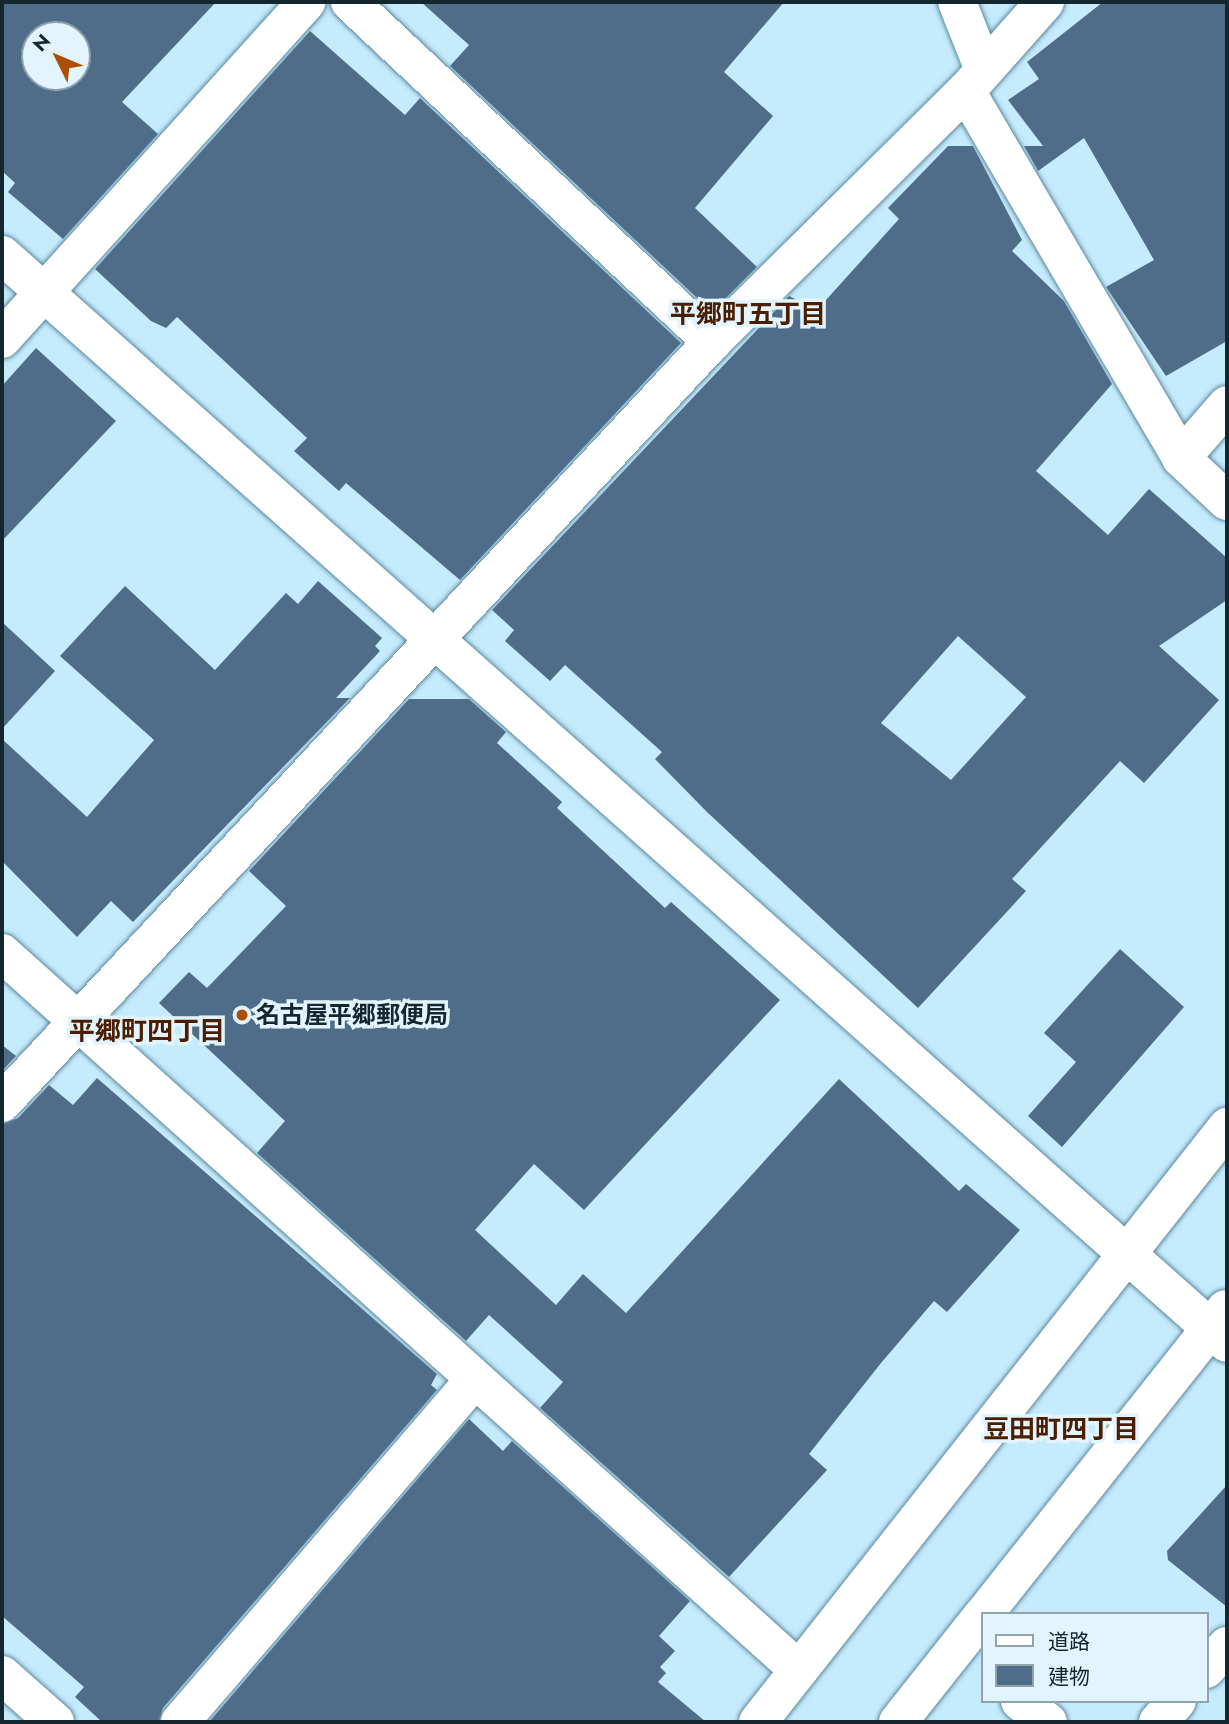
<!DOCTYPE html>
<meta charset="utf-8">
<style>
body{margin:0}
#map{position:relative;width:1229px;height:1724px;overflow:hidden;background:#c5ebfd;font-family:Jost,"Noto Sans JP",sans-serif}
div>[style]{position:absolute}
.building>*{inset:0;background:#4f6c89}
.roads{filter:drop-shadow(0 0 2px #5c889d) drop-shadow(0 0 2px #5c889d)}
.minor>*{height:38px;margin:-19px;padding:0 19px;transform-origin:19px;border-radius:19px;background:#fff}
.dots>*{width:19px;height:19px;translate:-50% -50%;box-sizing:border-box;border:4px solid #e2f5fe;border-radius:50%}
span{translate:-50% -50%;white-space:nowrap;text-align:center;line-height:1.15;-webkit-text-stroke:7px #e2f5fe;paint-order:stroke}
.poi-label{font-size:24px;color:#14272f;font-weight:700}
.left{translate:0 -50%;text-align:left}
.neighbourhood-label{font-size:26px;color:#4c1e00;font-weight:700}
.frame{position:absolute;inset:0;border:4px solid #14272f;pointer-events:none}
.legend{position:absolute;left:981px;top:1612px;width:228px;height:91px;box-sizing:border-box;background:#e2f5fe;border:2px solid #90a3ab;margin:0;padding:9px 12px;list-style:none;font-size:21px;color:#14272f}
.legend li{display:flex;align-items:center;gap:14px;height:35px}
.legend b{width:35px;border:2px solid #90a3ab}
.north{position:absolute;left:21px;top:21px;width:70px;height:70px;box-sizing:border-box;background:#e2f5fe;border:2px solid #90a3ab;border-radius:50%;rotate:313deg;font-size:19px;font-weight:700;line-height:28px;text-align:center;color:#14272f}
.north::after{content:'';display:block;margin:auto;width:24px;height:32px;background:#ad4e02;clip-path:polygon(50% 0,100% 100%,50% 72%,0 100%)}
</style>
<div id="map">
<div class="building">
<div style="clip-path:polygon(evenodd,2px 2px,216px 2px,122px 102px,158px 134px,63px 239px,8px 192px,15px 183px,2px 171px,2px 2px,35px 35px,77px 35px,77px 77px,35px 77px,35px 35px)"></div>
<div style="clip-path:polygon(421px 2px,784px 2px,724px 72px,773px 116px,695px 208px,757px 267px,712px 312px,450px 66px,469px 45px)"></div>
<div style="clip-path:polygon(1103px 2px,1227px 2px,1227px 341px,1166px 376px,1106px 287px,1154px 260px,1084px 138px,1038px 171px,1024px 146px,1043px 146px,1008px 100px,1039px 79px,1027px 62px)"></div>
<div style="clip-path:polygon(310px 31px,405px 115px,420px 98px,681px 343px,460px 580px,346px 483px,339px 491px,294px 451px,307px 438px,177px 317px,166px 328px,151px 321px,95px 269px)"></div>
<div style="clip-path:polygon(evenodd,948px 146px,973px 146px,1022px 240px,1012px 251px,1064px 301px,1112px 384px,1036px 471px,1108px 535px,1149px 489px,1227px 558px,1227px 600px,1159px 646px,1219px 700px,1144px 783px,1120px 761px,1012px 879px,1026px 891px,918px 1008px,707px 812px,655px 759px,662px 752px,565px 665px,550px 681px,505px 641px,514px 630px,492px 610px,789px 296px,817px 310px,899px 219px,888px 208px,948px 146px,958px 636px,1026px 697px,951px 780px,881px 723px,958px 636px)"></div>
<div style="clip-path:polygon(36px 348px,116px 421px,2px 541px,2px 386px)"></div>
<div style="clip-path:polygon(318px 581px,382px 638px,375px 646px,380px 651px,336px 698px,350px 698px,133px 922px,111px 901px,77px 937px,2px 861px,2px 739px,87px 817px,154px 740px,60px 656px,125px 586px,215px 670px,286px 593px,298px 604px)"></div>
<div style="clip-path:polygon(2px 622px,55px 671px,2px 729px)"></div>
<div style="clip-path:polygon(409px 699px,469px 699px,506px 732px,497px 743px,562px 802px,557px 808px,665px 908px,671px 902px,780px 1000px,584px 1210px,534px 1164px,475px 1230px,556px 1305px,583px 1274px,626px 1313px,839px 1079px,959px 1191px,966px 1184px,1020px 1230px,947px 1312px,934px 1301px,881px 1363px,809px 1454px,827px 1470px,729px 1577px,540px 1408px,563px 1382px,489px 1315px,466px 1341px,257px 1153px,285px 1121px,159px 1003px,189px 972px,207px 988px,286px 906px,249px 871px)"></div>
<div style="clip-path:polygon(1120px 949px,1184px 1007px,1062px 1147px,1028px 1116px,1076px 1062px,1044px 1033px)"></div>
<div style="clip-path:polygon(2px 1045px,16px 1056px,2px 1071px)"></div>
<div style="clip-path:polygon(97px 1078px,437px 1374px,431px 1385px,437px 1390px,163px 1708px,159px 1722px,102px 1722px,75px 1697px,84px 1687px,2px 1616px,2px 1124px,18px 1118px,49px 1085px,73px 1105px)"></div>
<div style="clip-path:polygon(469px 1419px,503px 1451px,512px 1441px,690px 1601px,659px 1636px,675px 1651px,660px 1667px,666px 1673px,658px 1682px,706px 1722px,209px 1722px)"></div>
<div style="clip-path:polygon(1227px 1485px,1227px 1607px,1168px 1560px,1167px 1551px)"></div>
</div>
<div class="roads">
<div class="minor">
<div style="left:350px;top:2px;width:497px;rotate:43.2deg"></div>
<div style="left:957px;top:2px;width:73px;rotate:68.3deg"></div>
<div style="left:966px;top:91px;width:425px;rotate:59.6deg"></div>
<div style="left:1181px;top:458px;width:63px;rotate:43.1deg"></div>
<div style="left:2px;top:255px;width:1638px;rotate:41.61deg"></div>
<div style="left:2px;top:339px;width:454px;rotate:-47.9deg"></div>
<div style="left:1181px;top:458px;width:70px;rotate:-49deg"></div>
<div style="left:2px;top:953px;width:1072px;rotate:41.98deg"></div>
<div style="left:2px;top:1103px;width:1041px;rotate:-46.99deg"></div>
<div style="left:712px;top:342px;width:357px;rotate:-44.7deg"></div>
<div style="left:966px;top:91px;width:119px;rotate:-48.4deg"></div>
<div style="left:984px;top:1614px;width:389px;rotate:-51.6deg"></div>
<div style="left:1206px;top:1669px;width:31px;rotate:-48deg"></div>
<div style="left:2px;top:1675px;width:71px;rotate:41.6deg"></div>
<div style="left:1020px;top:1701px;width:35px;rotate:37deg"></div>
<div style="left:180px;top:1722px;width:452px;rotate:-49.3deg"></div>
<div style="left:758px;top:1722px;width:758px;rotate:-51.75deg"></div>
<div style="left:898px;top:1722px;width:135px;rotate:-51.6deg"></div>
<div style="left:1158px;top:1722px;width:28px;rotate:-48deg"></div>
</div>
</div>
<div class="dots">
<div style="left:242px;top:1015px;background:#ad4e02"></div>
</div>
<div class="poi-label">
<span class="left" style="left:256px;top:1015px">名古屋平郷郵便局</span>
</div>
<div class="neighbourhood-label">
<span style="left:748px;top:315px">平郷町五丁目</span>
<span style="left:147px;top:1032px">平郷町四丁目</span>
<span style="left:1061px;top:1430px">豆田町四丁目</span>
</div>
<div class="frame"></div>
<ul class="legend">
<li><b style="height:9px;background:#fff"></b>道路</li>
<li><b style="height:19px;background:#4f6c89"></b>建物</li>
</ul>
<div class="north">N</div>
</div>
